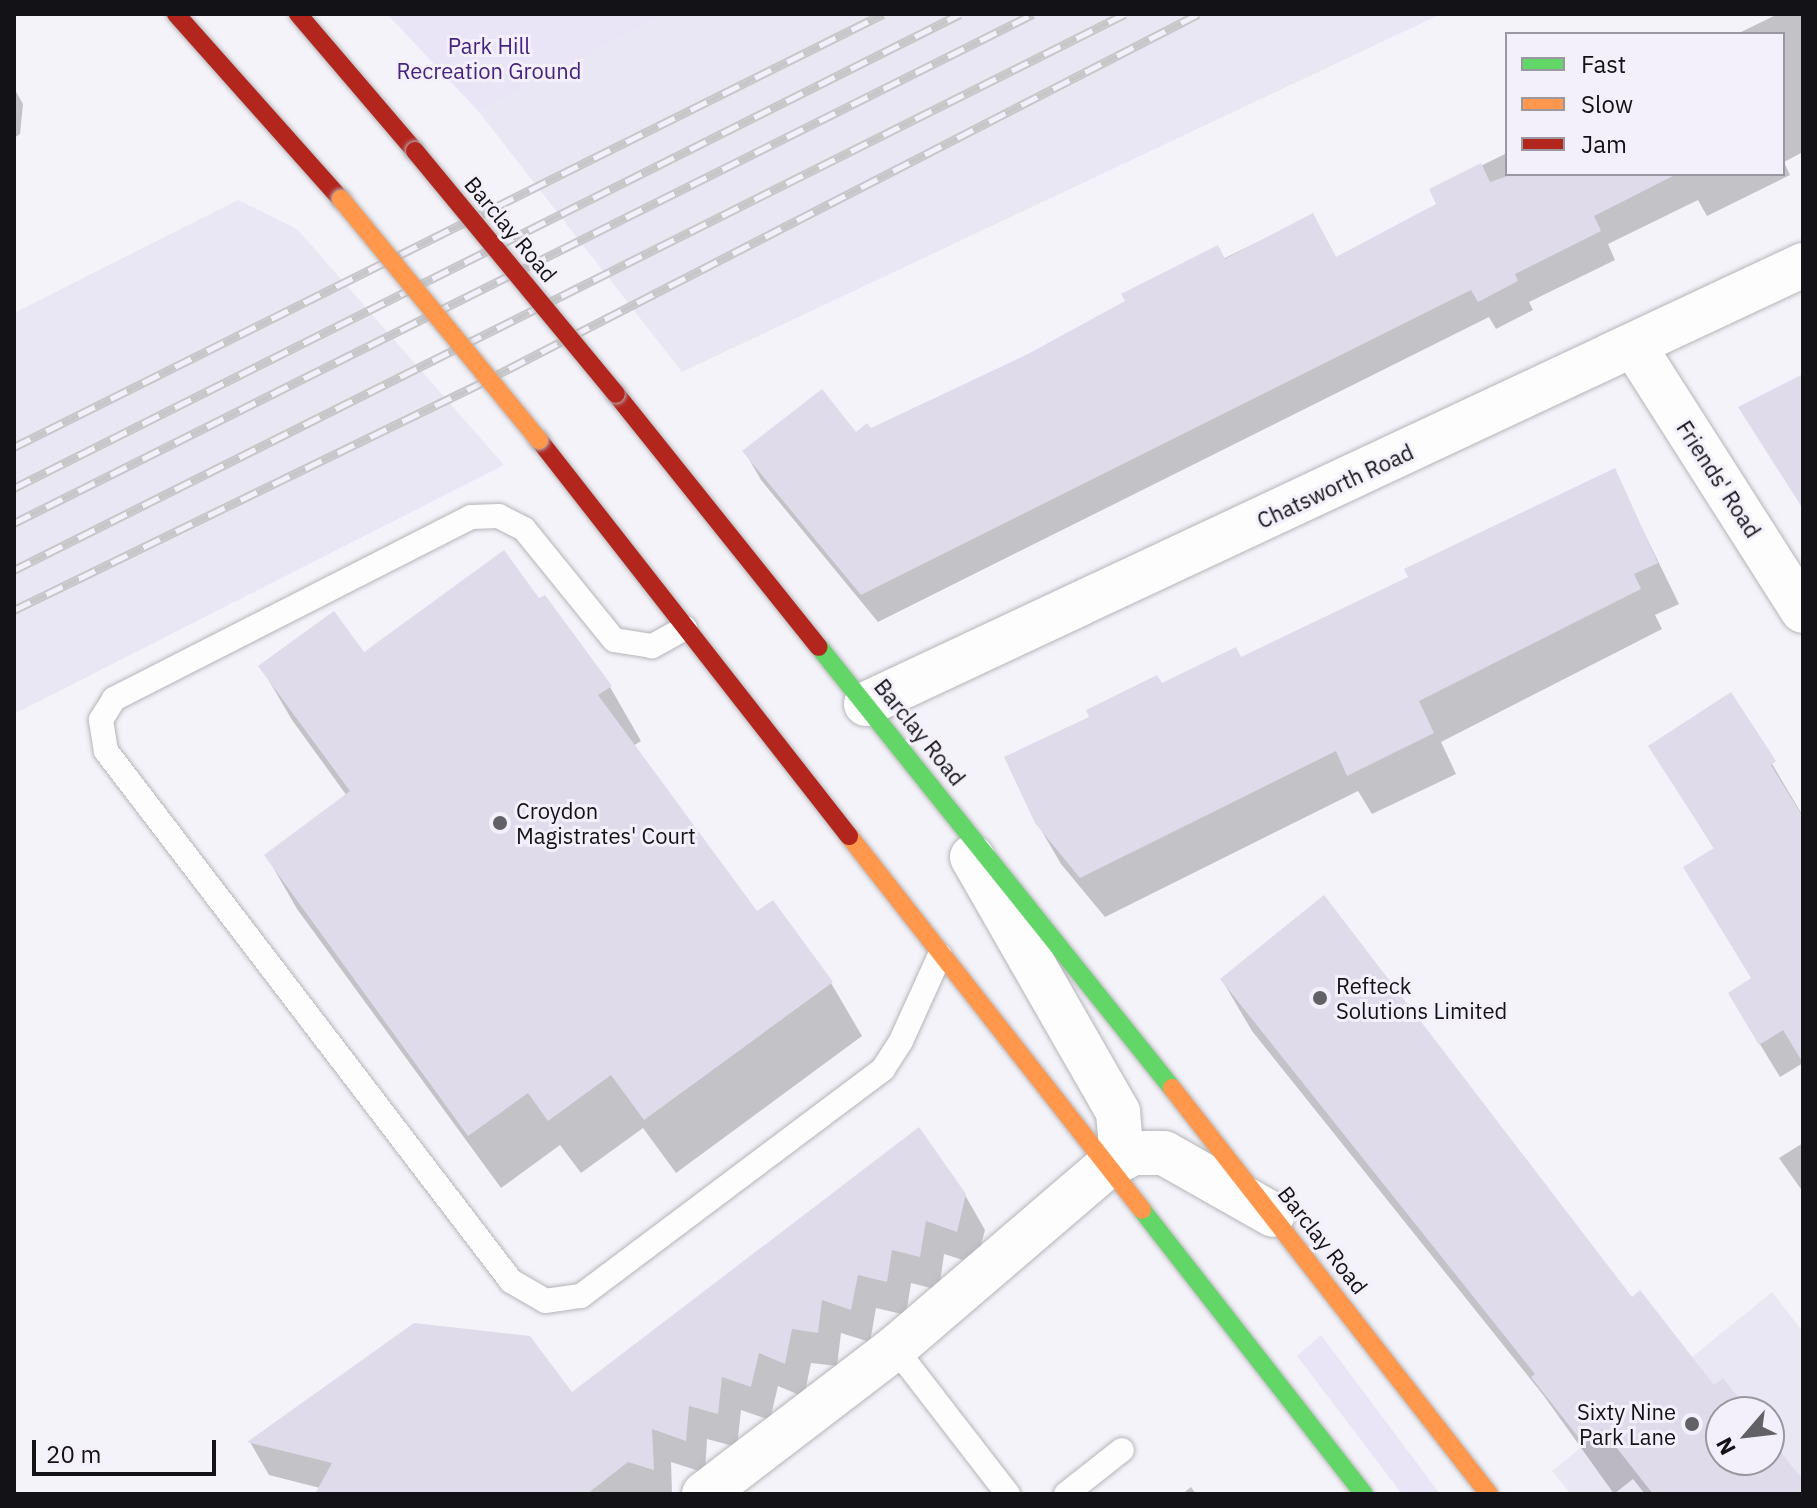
<!DOCTYPE html>
<style>
body{margin:0}
#map{position:relative;width:1817px;height:1508px;overflow:hidden;background:#f4f3f9;font-family:"IBM Plex Sans",sans-serif}
div>[style]{position:absolute}
.built>*{inset:0;background:#eae7f4}
.green>*{inset:0;background:#e9e5f7}
.shadow>*{inset:0;background:#0003}
.building>*{inset:0;background:#dfdbeb}
.roads{filter:drop-shadow(0 0 2px #b5b5b9) drop-shadow(0 0 2px #b5b5b9)}
.lane>*{height:24px;margin:-12px;padding:0 12px;transform-origin:12px;border-radius:12px;background:#fdfdfe}
.street>*{height:44px;margin:-22px;padding:0 22px;transform-origin:22px;border-radius:22px;background:#fdfdfe}
.fast>*{height:18px;margin:-9px;padding:0 9px;transform-origin:9px;border-radius:9px;background:#63d668}
.slow>*{height:18px;margin:-9px;padding:0 9px;transform-origin:9px;border-radius:9px;background:#ff974d}
.jam>*{height:18px;margin:-9px;padding:0 9px;transform-origin:9px;border-radius:9px;background:#b3261e}
.rail>*{height:9px;margin-top:-4.5px;transform-origin:0;background:repeating-linear-gradient(90deg,#f3f0fc 0 18px,#c7c7c9 0 36px);box-sizing:border-box;border-block:2px solid #c7c7c9}
.bridges{filter:drop-shadow(0 0 2px #b5b5b9) drop-shadow(0 0 2px #b5b5b9)}
.slow-bridge>*{height:18px;margin:-9px;padding:0 9px;transform-origin:9px;border-radius:9px;background:#ff974d}
.jam-bridge>*{height:18px;margin:-9px;padding:0 9px;transform-origin:9px;border-radius:9px;background:#b3261e}
.dots>*{width:22px;height:22px;translate:-50% -50%;box-sizing:border-box;border:4px solid #f3f0fc;border-radius:50%}
span{translate:-50% -50%;white-space:nowrap;text-align:center;line-height:1.15;-webkit-text-stroke:6px #f3f0fc;paint-order:stroke}
.park-label{font-size:22px;color:#46247d}
.street-label{font-size:22px;color:#131216}
.poi-label{font-size:22px;color:#131216}
.left{translate:0 -50%;text-align:left}
.right{translate:-100% -50%;text-align:right}
.frame{position:absolute;inset:0;border:16px solid #131216;pointer-events:none}
.legend{position:absolute;left:1505px;top:32px;width:280px;height:144px;box-sizing:border-box;background:#f3f0fc;border:2px solid #9997a0;margin:0;padding:10px 14px;list-style:none;font-size:24px;color:#131216}
.legend li{display:flex;align-items:center;gap:16px;height:40px}
.legend b{width:40px;border:2px solid #9997a0}
.north{position:absolute;left:1705px;top:1396px;width:80px;height:80px;box-sizing:border-box;background:#f3f0fc;border:2px solid #9997a0;border-radius:50%;rotate:242deg;font-size:22px;font-weight:700;line-height:32px;text-align:center;color:#131216}
.north::after{content:'';display:block;margin:auto;width:28px;height:36px;background:#626165;clip-path:polygon(50% 0,100% 100%,50% 72%,0 100%)}
.scale{position:absolute;left:32px;top:1440px;width:184px;height:36px;box-sizing:border-box;border:4px solid #131216;border-top:0;padding-left:10px;font-size:24px;line-height:28px;white-space:nowrap;color:#131216;-webkit-text-stroke:6px #f3f0fc;paint-order:stroke}
</style>
<div id="map">
<div class="built">
<div style="clip-path:polygon(667px 14px,1441px 14px,682px 372px,479px 112px)"></div>
<div style="clip-path:polygon(238px 200px,297px 229px,504px 465px,14px 714px,14px 313px)"></div>
<div style="clip-path:polygon(evenodd,1772px 1292px,1803px 1332px,1803px 1494px,1571px 1494px,1552px 1471px,1772px 1292px,1721px 1412px,1769px 1412px,1769px 1460px,1721px 1460px,1721px 1412px)"></div>
</div>
<div class="green">
<div style="clip-path:polygon(387px 14px,667px 14px,479px 112px)"></div>
<div style="clip-path:polygon(1321px 1335px,1440px 1494px,1402px 1494px,1297px 1356px)"></div>
</div>
<div class="shadow">
<div style="clip-path:polygon(1778px 14px,1803px 14px,1803px 152px,1784px 162px,1790px 175px,1707px 216px,1698px 200px,1608px 244px,1615px 260px,1529px 302px,1533px 310px,1496px 329px,1489px 317px,878px 622px,761px 480px,745px 452px,871px 431px,1313px 215px,1337px 259px,1439px 205px,1432px 190px,1507px 153px,1507px 174px,1783px 174px,1783px 34px,1737px 34px)"></div>
<div style="clip-path:polygon(14px 88px,23px 104px,20px 134px,14px 138px)"></div>
<div style="clip-path:polygon(1614px 471px,1679px 604px,1655px 615px,1662px 629px,1441px 742px,1456px 774px,1372px 814px,1358px 791px,1105px 917px,1061px 864px,1037px 823px,1161px 686px,1241px 659px,1410px 578px)"></div>
<div style="clip-path:polygon(544px 597px,610px 687px,641px 741px,633px 746px,757px 914px,831px 983px,862px 1036px,676px 1173px,643px 1128px,581px 1173px,560px 1145px,501px 1188px,297px 909px,266px 855px,347px 796px,292px 720px,261px 667px,364px 655px)"></div>
<div style="clip-path:polygon(1731px 695px,1803px 816px,1803px 1063px,1780px 1077px,1750px 1028px,1753px 980px,1715px 850px,1650px 746px)"></div>
<div style="clip-path:polygon(1222px 980px,1632px 1300px,1713px 1388px,1747px 1412px,1721px 1412px,1721px 1460px,1769px 1460px,1769px 1440px,1803px 1483px,1803px 1494px,1645px 1494px,1633px 1479px,1614px 1494px,1544px 1396px,1252px 1031px)"></div>
<div style="clip-path:polygon(1803px 1143px,1803px 1192px,1779px 1158px)"></div>
<div style="clip-path:polygon(965px 1195px,985px 1230px,976px 1264px,944px 1254px,939px 1290px,911px 1283px,906px 1315px,876px 1308px,870px 1342px,841px 1333px,837px 1366px,811px 1363px,804px 1397px,778px 1386px,770px 1420px,741px 1410px,737px 1447px,707px 1439px,705px 1473px,671px 1462px,672px 1494px,317px 1494px,320px 1488px,269px 1475px,250px 1442px,572px 1394px)"></div>
<div style="clip-path:polygon(1191px 1487px,1196px 1494px,1182px 1494px)"></div>
</div>
<div class="building">
<div style="clip-path:polygon(1481px 163px,1490px 182px,1514px 174px,1677px 174px,1594px 216px,1601px 231px,1515px 274px,1518px 281px,1478px 302px,1471px 290px,861px 595px,742px 451px,822px 389px,856px 432px,867px 423px,871px 428px,1028px 354px,1125px 301px,1121px 294px,1218px 245px,1225px 259px,1313px 213px,1336px 257px,1436px 204px,1429px 189px)"></div>
<div style="clip-path:polygon(1803px 374px,1803px 509px,1738px 407px)"></div>
<div style="clip-path:polygon(1615px 468px,1658px 563px,1634px 574px,1641px 589px,1419px 701px,1434px 733px,1347px 776px,1336px 751px,1080px 878px,1035px 823px,1004px 757px,1089px 717px,1086px 710px,1157px 675px,1162px 683px,1236px 647px,1241px 657px,1408px 577px,1404px 569px)"></div>
<div style="clip-path:polygon(504px 550px,539px 598px,545px 595px,612px 686px,598px 695px,757px 911px,773px 900px,833px 982px,644px 1120px,611px 1075px,548px 1121px,528px 1093px,468px 1136px,264px 855px,350px 791px,258px 666px,334px 611px,364px 652px)"></div>
<div style="clip-path:polygon(1731px 692px,1776px 761px,1771px 765px,1803px 817px,1803px 1063px,1783px 1030px,1759px 1045px,1728px 993px,1751px 978px,1683px 867px,1714px 848px,1648px 746px)"></div>
<div style="clip-path:polygon(1324px 895px,1632px 1297px,1640px 1290px,1714px 1385px,1723px 1378px,1750px 1412px,1721px 1412px,1721px 1460px,1769px 1460px,1769px 1437px,1803px 1480px,1803px 1494px,1653px 1494px,1602px 1429px,1583px 1443px,1531px 1377px,1535px 1374px,1220px 979px)"></div>
<div style="clip-path:polygon(919px 1127px,966px 1194px,957px 1232px,926px 1221px,920px 1257px,892px 1250px,887px 1282px,858px 1275px,851px 1310px,822px 1300px,818px 1333px,792px 1329px,785px 1364px,759px 1353px,751px 1387px,722px 1377px,718px 1414px,689px 1406px,686px 1441px,652px 1429px,654px 1470px,628px 1462px,587px 1494px,315px 1494px,332px 1463px,247px 1442px,414px 1323px,530px 1336px,572px 1392px)"></div>
</div>
<div class="roads">
<div class="lane">
<div style="left:685px;top:628px;width:38px;rotate:151deg"></div>
<div style="left:652px;top:646px;width:38px;rotate:-171deg"></div>
<div style="left:614px;top:640px;width:143px;rotate:-129deg"></div>
<div style="left:524px;top:529px;width:28px;rotate:-153deg"></div>
<div style="left:499px;top:516px;width:28px;rotate:178deg"></div>
<div style="left:471px;top:517px;width:401px;rotate:153deg"></div>
<div style="left:114px;top:699px;width:25px;rotate:122deg"></div>
<div style="left:101px;top:720px;width:31px;rotate:81deg"></div>
<div style="left:106px;top:751px;width:667px;rotate:52.61deg"></div>
<div style="left:511px;top:1281px;width:39px;rotate:30deg"></div>
<div style="left:545px;top:1301px;width:36px;rotate:-8deg"></div>
<div style="left:581px;top:1296px;width:378px;rotate:-36.9deg"></div>
<div style="left:883px;top:1069px;width:33px;rotate:-57deg"></div>
<div style="left:901px;top:1041px;width:94px;rotate:-65.6deg"></div>
<div style="left:895px;top:1348px;width:185px;rotate:52.3deg"></div>
<div style="left:1066px;top:1494px;width:71px;rotate:-38.2deg"></div>
</div>
<div class="street">
<div style="left:1634px;top:346px;width:314px;rotate:57.5deg"></div>
<div style="left:866px;top:704px;width:1035px;rotate:-25.1deg"></div>
<div style="left:972px;top:857px;width:294px;rotate:60.2deg"></div>
<div style="left:1118px;top:1112px;width:34px;rotate:85deg"></div>
<div style="left:1121px;top:1146px;width:27px;rotate:126deg"></div>
<div style="left:704px;top:1494px;width:240px;rotate:-37.4deg"></div>
<div style="left:895px;top:1348px;width:277px;rotate:-40.6deg"></div>
<div style="left:1105px;top:1168px;width:32px;rotate:-28deg"></div>
<div style="left:1133px;top:1153px;width:31px"></div>
<div style="left:1164px;top:1153px;width:125px;rotate:29.6deg"></div>
</div>
<div class="fast">
<div style="left:819px;top:647px;width:565px;rotate:51.32deg"></div>
<div style="left:1142px;top:1210px;width:360px;rotate:52deg"></div>
</div>
<div class="slow">
<div style="left:849px;top:836px;width:475px;rotate:51.9deg"></div>
<div style="left:1172px;top:1088px;width:515px;rotate:52.02deg"></div>
</div>
<div class="jam">
<div style="left:176px;top:14px;width:248px;rotate:48.3deg"></div>
<div style="left:298px;top:14px;width:180px;rotate:49.5deg"></div>
<div style="left:616px;top:394px;width:324px;rotate:51.3deg"></div>
<div style="left:539px;top:440px;width:503px;rotate:51.95deg"></div>
</div>
</div>
<div class="rail">
<div style="left:14px;top:447px;width:971px;rotate:-26.49deg"></div>
<div style="left:14px;top:488px;width:1058px;rotate:-26.61deg"></div>
<div style="left:14px;top:523px;width:1139px;rotate:-26.54deg"></div>
<div style="left:14px;top:570px;width:1242px;rotate:-26.59deg"></div>
<div style="left:14px;top:610px;width:515px;rotate:-25.92deg"></div>
<div style="left:477px;top:385px;width:811px;rotate:-27.23deg"></div>
</div>
<div class="bridges">
<div class="slow-bridge">
<div style="left:341px;top:199px;width:312px;rotate:50.6deg"></div>
</div>
<div class="jam-bridge">
<div style="left:415px;top:151px;width:315px;rotate:50.4deg"></div>
</div>
</div>
<div class="dots">
<div style="left:500px;top:823px;background:#626165"></div>
<div style="left:1320px;top:998px;background:#626165"></div>
<div style="left:1692px;top:1424px;background:#626165"></div>
</div>
<div class="park-label">
<span style="left:489px;top:58px">Park Hill<br>Recreation Ground</span>
</div>
<div class="street-label">
<span style="left:511px;top:229px;rotate:50deg">Barclay Road</span>
<span style="left:1719px;top:479px;rotate:57deg">Friends' Road</span>
<span style="left:1335px;top:486px;rotate:-25deg">Chatsworth Road</span>
<span style="left:920px;top:732px;rotate:51deg">Barclay Road</span>
<span style="left:1323px;top:1240px;rotate:52deg">Barclay Road</span>
</div>
<div class="poi-label">
<span class="left" style="left:516px;top:823px">Croydon<br>Magistrates' Court</span>
<span class="left" style="left:1336px;top:998px">Refteck<br>Solutions Limited</span>
<span class="right" style="left:1676px;top:1424px">Sixty Nine<br>Park Lane</span>
</div>
<div class="frame"></div>
<ul class="legend">
<li><b style="height:10px;background:#63d668"></b>Fast</li>
<li><b style="height:10px;background:#ff974d"></b>Slow</li>
<li><b style="height:10px;background:#b3261e"></b>Jam</li>
</ul>
<div class="north">N</div>
<div class="scale">20 m</div>
</div>
